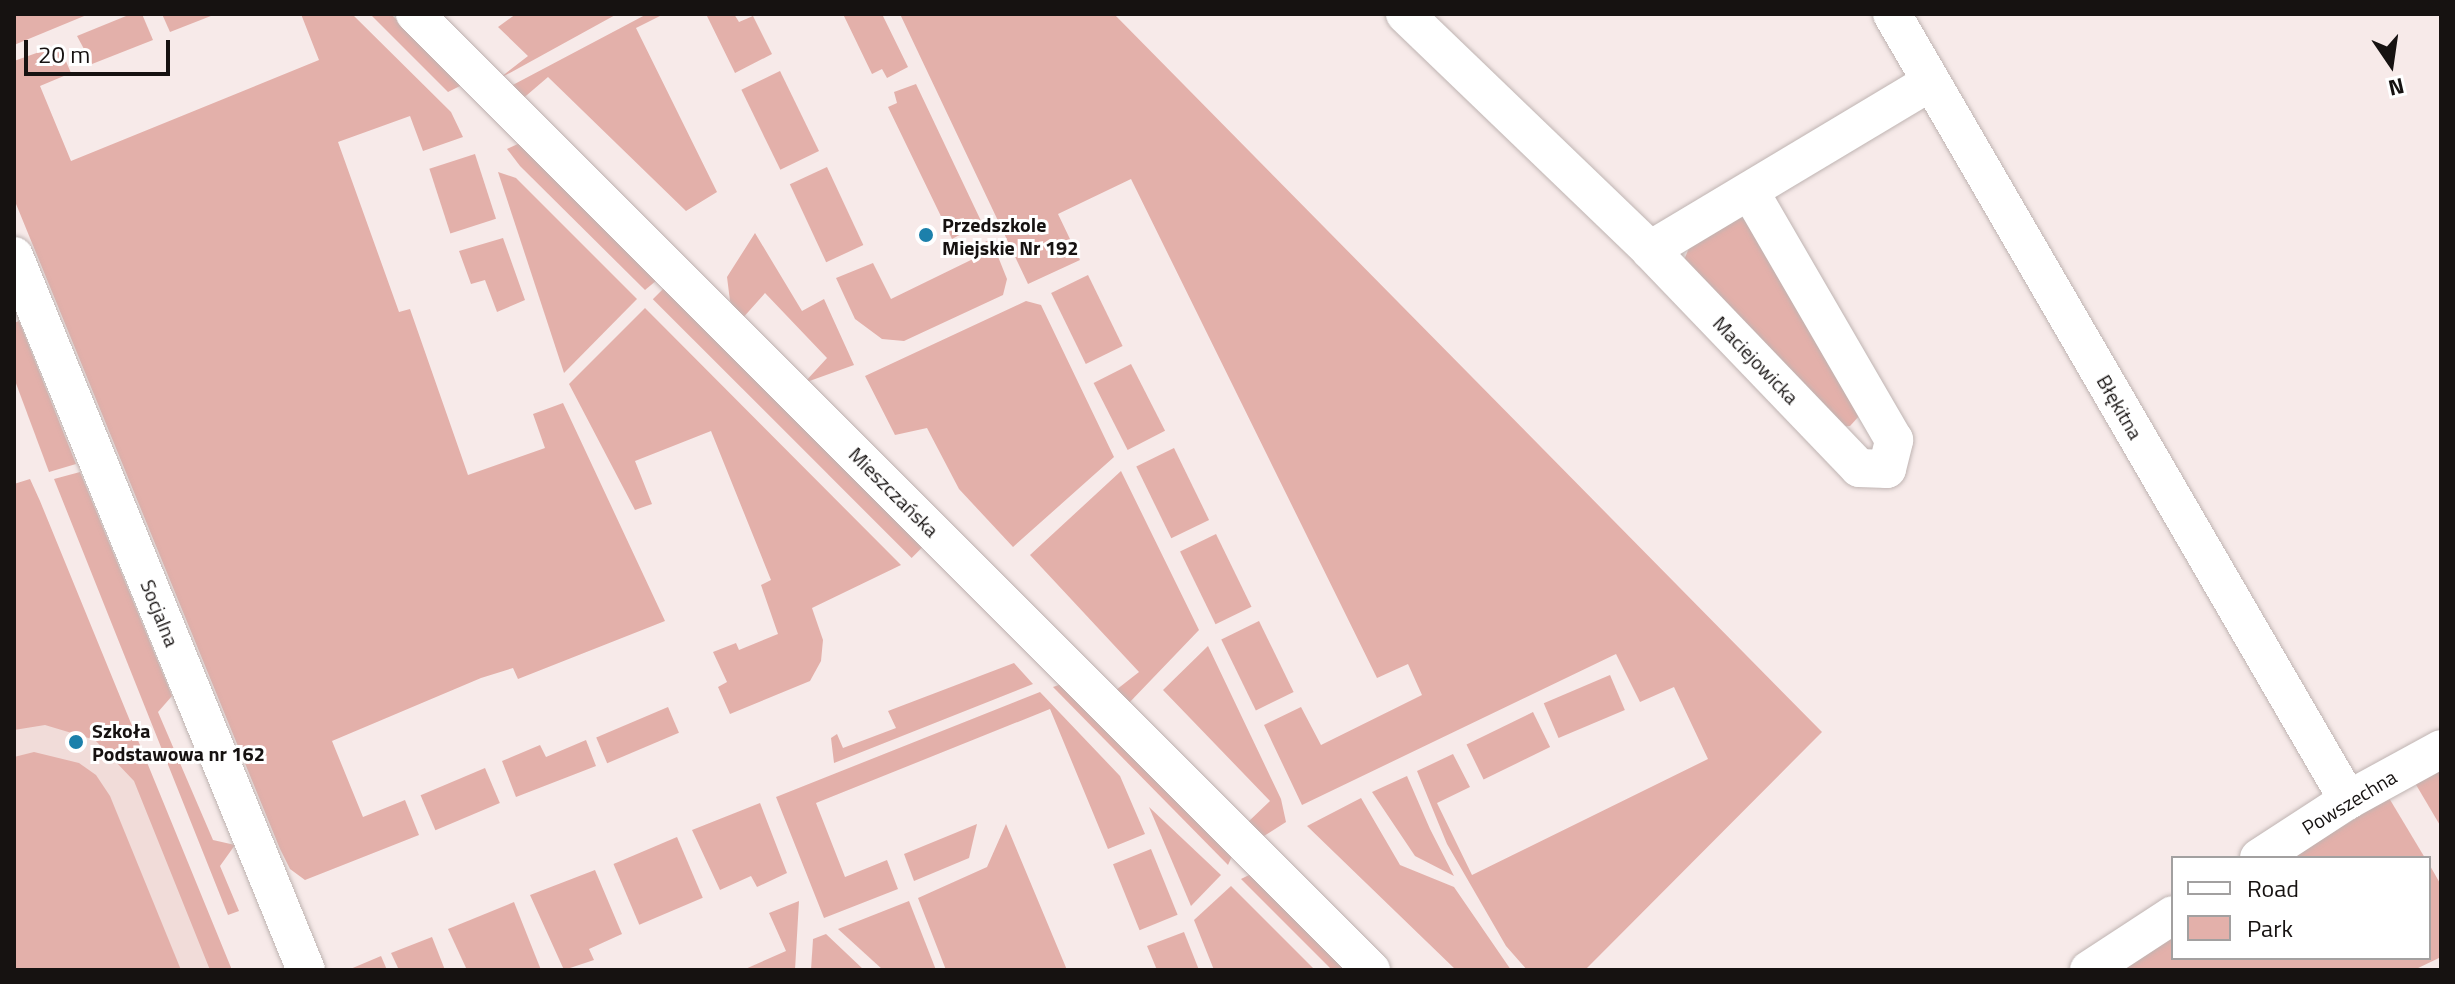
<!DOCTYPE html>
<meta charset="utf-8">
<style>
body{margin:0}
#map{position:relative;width:2455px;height:984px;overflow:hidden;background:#f7eae9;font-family:"Titillium Web",sans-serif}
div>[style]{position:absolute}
.built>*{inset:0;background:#f1dcd9}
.green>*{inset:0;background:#e3b0aa;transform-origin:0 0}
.roads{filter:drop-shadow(0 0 2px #bfb4b2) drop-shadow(0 0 2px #bfb4b2)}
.minor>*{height:38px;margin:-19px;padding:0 19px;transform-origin:19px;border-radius:19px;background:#fff}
.dots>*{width:22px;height:22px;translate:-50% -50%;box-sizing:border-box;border:4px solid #fff;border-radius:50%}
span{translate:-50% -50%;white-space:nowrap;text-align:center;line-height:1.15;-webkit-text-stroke:6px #fff;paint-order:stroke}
.poi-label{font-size:20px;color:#161211;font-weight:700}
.left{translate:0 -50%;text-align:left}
.street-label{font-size:20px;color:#161211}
.frame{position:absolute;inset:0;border:16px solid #161211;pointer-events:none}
.legend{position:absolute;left:2171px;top:856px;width:260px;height:104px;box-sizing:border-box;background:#fff;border:2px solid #a2a0a0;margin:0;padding:10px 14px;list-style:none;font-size:24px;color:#161211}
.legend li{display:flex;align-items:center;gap:16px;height:40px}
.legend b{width:40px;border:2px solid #a2a0a0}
.north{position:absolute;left:2351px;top:24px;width:80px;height:80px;-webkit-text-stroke:6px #fff;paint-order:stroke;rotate:167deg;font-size:22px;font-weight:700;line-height:32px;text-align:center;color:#161211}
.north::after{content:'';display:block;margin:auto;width:28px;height:36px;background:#161211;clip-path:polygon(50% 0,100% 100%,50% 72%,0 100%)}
.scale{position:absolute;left:24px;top:40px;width:146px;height:36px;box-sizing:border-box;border:4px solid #161211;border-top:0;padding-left:10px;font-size:24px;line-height:28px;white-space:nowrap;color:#161211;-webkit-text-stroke:6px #fff;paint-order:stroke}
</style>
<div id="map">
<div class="built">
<div style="clip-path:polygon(14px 513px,232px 970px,14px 970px)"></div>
</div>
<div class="green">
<div style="clip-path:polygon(14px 14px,89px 14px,14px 45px)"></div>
<div style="clip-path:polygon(131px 14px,142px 14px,153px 40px,92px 64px,77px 36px)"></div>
<div style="clip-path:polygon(162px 14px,216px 14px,170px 32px)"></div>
<div style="clip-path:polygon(301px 14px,352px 14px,451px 112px,463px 137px,423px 151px,410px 116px,338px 142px,399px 312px,410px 309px,468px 475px,545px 448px,533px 414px,563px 403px,665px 621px,518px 679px,513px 668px,481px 678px,332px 741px,363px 817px,405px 800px,419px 835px,305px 880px,290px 869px,280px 849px,14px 199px,14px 61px,59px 45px,71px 73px,40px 86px,71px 161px,319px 60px)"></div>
<div style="clip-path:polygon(370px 14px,391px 14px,462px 85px,448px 92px)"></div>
<div style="clip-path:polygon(516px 14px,617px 14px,497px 80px,528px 56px,498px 27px)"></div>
<div style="clip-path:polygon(647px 14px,664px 14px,636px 28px,717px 192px,686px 211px,548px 77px,520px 101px,505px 89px)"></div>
<div style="clip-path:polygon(706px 14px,734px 14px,739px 22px,753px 16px,772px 54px,735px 73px)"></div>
<div style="clip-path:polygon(843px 14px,882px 14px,908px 67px,887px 78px,882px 69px,872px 74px)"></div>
<div style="clip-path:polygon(900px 14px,1114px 14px,1822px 732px,1585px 970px,1527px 970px,1506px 946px,1447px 844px,1417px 771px,1453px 754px,1470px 787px,1437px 803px,1472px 875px,1708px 759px,1674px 687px,1640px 702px,1616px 654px,1302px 805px,1264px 725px,1301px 707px,1321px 745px,1422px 695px,1408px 664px,1377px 678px,1131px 179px,1058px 214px,1080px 260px,1028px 284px)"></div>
<div style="left:780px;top:71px;width:89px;height:43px;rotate:64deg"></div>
<div style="clip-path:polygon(916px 84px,982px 223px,952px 239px,888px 107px,897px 103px,894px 92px)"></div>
<div style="clip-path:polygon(520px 143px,657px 280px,645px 290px,520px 166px,507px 149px)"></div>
<div style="left:475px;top:154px;width:68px;height:48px;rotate:72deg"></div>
<div style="left:827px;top:167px;width:86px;height:41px;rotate:65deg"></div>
<div style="clip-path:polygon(498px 172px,516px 178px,637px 299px,564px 373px)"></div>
<div style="clip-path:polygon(1735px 213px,1754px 226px,1860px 415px,1850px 426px,1838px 427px,1684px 260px,1689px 248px)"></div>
<div style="clip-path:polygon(755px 233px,802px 311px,824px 299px,854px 365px,804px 383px,827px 358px,765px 293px,741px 320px,730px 301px,727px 277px)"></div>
<div style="clip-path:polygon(503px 238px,525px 300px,497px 312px,485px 280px,471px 284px,459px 251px)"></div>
<div style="clip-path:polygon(991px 239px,1007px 279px,1003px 295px,904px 341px,882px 339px,855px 319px,836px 278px,873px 263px,891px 299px,973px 259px,969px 250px)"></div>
<div style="left:1088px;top:275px;width:79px;height:41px;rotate:64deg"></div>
<div style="left:667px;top:285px;width:366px;height:20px;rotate:45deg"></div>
<div style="clip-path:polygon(1026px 301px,1041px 305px,1114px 457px,1013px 547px,959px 489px,927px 428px,895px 435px,865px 376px)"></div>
<div style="clip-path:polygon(645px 308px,901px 565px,812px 608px,823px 640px,821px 661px,810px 681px,730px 714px,718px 687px,727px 682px,713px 652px,736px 643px,739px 650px,778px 634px,761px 585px,771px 580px,711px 431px,635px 461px,652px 504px,635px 510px,569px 384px)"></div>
<div style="clip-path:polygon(19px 321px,76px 464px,49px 472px,14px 378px,14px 323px)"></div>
<div style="left:1131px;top:364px;width:75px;height:42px;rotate:63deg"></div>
<div style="left:1174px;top:448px;width:80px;height:42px;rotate:64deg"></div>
<div style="clip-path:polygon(1121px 471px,1199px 630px,1128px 704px,1116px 690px,1139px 672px,1030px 555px)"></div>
<div style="clip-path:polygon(80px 472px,172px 696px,158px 712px,213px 840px,235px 845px,220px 866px,239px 911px,228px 915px,54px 479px)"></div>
<div style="clip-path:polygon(30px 479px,40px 501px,232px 970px,210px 970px,134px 781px,95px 740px,45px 725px,14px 730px,14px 484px)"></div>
<div style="left:1216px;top:534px;width:81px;height:40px;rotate:64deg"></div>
<div style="left:1259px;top:621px;width:79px;height:42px;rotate:64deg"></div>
<div style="clip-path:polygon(1208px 646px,1281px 799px,1286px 822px,1264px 836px,1248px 822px,1270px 801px,1163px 690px)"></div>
<div style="clip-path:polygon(1014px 663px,1033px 684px,834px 763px,831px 738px,837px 734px,843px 748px,896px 728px,888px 711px)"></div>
<div style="left:1610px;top:675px;width:38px;height:72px;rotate:67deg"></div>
<div style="clip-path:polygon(1064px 683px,1234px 852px,1228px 865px,1053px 687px)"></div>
<div style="clip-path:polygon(1040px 692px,1120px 776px,1145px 834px,1108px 849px,1050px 709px,816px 803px,845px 877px,887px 860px,898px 889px,824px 918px,776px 797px)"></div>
<div style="left:668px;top:707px;width:28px;height:78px;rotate:67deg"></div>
<div style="left:1533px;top:712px;width:39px;height:74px;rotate:64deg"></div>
<div style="clip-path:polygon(586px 740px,596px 766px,516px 797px,502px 761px,540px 745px,546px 757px)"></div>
<div style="clip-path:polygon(34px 752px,79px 763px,96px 775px,110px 796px,181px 970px,14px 970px,14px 757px)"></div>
<div style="left:485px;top:768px;width:38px;height:70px;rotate:67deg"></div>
<div style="clip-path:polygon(2441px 769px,2441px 827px,2415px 783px)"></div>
<div style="clip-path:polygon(1407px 776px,1430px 829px,1454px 876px,1415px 856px,1372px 792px)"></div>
<div style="clip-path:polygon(1361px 798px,1400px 865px,1454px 887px,1511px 970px,1456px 970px,1307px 826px)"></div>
<div style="clip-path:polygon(2389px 798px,2425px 858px,2291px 858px)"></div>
<div style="clip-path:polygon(760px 803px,787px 873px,757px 887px,751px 876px,720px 890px,692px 830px)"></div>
<div style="clip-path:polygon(1149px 807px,1221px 875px,1191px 906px)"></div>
<div style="clip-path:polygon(977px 824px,969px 858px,914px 881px,904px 854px)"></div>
<div style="clip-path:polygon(1006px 824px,1067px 970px,946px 970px,918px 898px,987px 867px)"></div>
<div style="left:677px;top:837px;width:66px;height:69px;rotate:67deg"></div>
<div style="left:1151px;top:849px;width:71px;height:41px;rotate:68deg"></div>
<div style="clip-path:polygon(2429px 864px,2441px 885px,2441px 957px,2414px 970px,2120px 970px,2173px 934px,2173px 958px,2429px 958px)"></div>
<div style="clip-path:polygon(595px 870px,622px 934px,589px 949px,594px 960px,564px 970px,530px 895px)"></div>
<div style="clip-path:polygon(1255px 872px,1352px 970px,1332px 970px,1241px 879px)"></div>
<div style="clip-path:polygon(1231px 886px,1315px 970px,1214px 970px,1194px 920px)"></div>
<div style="clip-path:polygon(799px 901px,795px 970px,743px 970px,786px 951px,769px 913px)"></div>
<div style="clip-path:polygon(909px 901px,936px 970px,883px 970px,838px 929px)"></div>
<div style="clip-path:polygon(514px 902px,541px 970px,467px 970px,448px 929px)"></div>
<div style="clip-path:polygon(1184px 932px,1199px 970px,1157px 970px,1147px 946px)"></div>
<div style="clip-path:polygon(826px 934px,864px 970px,811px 970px,813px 939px)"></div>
<div style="clip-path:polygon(432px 937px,445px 970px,399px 970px,391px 953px)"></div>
<div style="clip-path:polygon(381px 956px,387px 970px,348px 970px)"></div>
</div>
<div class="roads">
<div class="minor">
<div style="left:415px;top:14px;width:1352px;rotate:45deg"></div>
<div style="left:1405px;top:14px;width:340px;rotate:43.9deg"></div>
<div style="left:1650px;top:250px;width:302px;rotate:46.2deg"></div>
<div style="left:1859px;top:468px;width:28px;rotate:2deg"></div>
<div style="left:1887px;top:469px;width:30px;rotate:-76deg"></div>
<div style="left:1894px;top:440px;width:285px;rotate:-120.1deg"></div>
<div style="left:1892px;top:14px;width:909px;rotate:59.88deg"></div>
<div style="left:1650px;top:250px;width:327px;rotate:-30.9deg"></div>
<div style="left:14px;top:256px;width:771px;rotate:67.76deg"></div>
<div style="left:2259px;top:858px;width:106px;rotate:-33.1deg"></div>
<div style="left:2348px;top:800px;width:106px;rotate:-28.7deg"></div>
<div style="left:2089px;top:970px;width:100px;rotate:-33.2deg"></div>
</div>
</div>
<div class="dots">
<div style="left:926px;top:235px;background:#1c80ab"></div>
<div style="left:76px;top:742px;background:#1c80ab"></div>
</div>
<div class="poi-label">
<span class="left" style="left:942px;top:236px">Przedszkole<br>Miejskie Nr 192</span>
<span class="left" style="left:92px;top:742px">Szkoła<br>Podstawowa nr 162</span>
</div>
<div class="street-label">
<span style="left:1756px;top:360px;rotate:46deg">Maciejowicka</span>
<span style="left:2120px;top:407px;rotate:60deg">Błękitna</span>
<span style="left:894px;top:492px;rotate:45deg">Mieszczańska</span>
<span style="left:160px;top:613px;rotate:68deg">Socjalna</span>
<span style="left:2349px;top:802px;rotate:-31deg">Powszechna</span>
</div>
<div class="frame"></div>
<ul class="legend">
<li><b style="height:10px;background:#fff"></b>Road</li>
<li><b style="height:22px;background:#e3b0aa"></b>Park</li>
</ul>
<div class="north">N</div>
<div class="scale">20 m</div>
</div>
